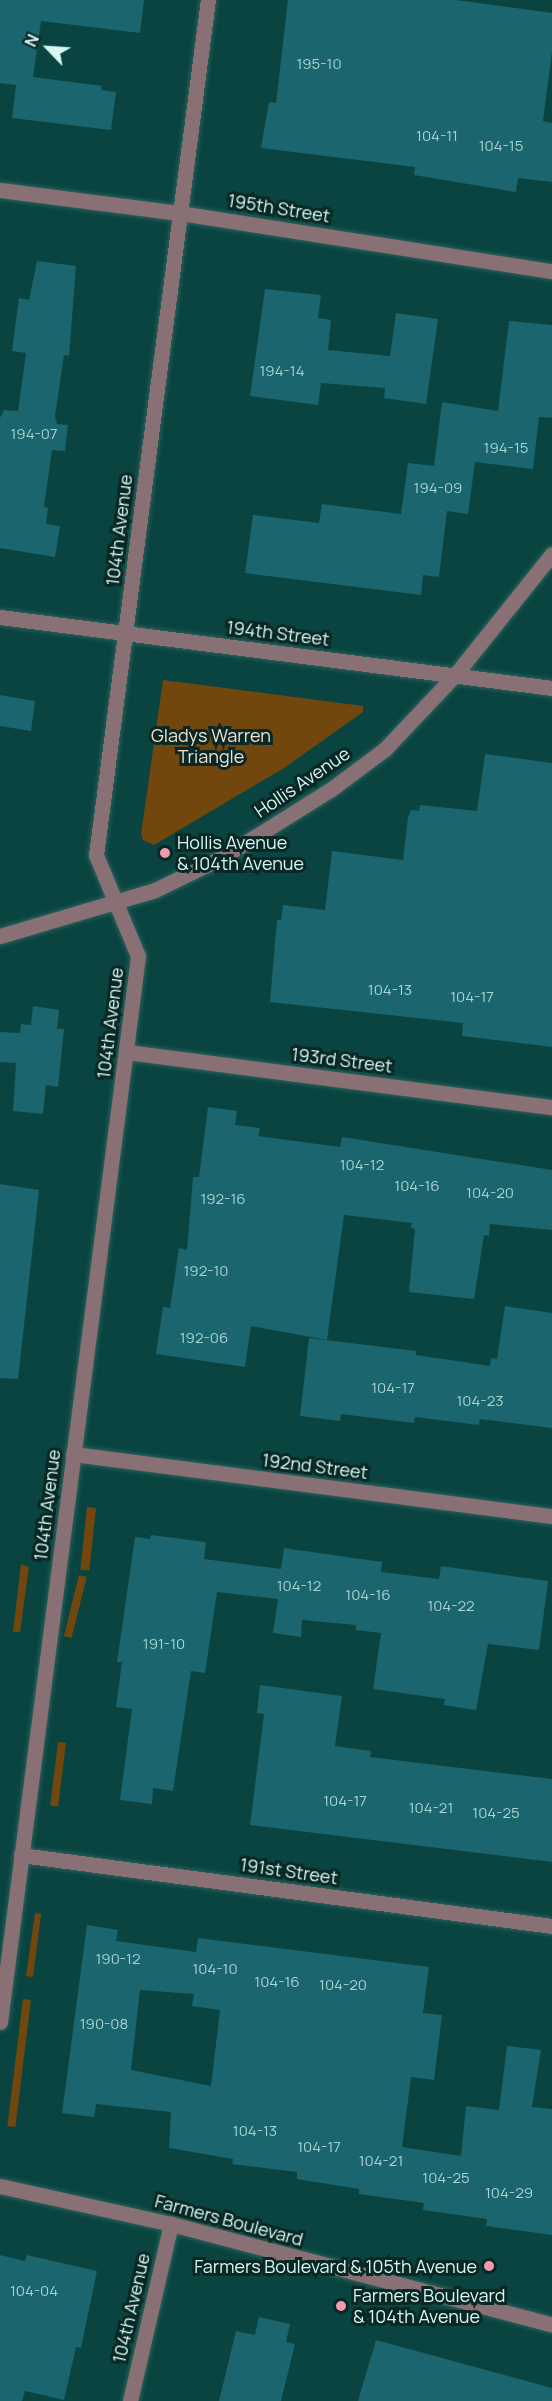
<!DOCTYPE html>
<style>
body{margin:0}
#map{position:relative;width:552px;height:2401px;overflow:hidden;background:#0a4440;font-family:Manrope,sans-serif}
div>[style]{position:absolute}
.green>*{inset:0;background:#72470e;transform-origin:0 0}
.building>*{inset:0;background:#1b656e}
.roads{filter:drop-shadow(0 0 2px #2b615d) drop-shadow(0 0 2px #2b615d)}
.minor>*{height:15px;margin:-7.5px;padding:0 7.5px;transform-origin:7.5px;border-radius:7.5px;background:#897074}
.dots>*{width:16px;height:16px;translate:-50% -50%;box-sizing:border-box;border:3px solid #092725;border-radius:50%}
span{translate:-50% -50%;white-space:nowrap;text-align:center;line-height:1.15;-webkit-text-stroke:6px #092725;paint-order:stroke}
.number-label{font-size:15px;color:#a7d3d2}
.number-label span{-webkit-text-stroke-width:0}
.street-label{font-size:18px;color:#d6f8f3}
.park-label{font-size:18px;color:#f3dfca}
.poi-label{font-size:18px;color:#d6f8f3}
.left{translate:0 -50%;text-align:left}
.right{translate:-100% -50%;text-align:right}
.north{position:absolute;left:18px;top:18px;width:60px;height:60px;-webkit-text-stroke:4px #092725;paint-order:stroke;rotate:295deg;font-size:16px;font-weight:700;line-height:24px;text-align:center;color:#d6f8f3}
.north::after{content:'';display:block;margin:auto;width:21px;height:27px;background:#d6f8f3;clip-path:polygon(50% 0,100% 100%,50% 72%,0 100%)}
</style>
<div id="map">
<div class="green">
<div style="clip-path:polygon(163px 680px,363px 706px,363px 712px,284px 768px,154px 845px,143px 840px,141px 834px)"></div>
<div style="left:87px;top:1507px;width:9px;height:63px;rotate:6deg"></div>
<div style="clip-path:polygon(21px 1564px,29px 1567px,20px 1632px,13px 1632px)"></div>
<div style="left:79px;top:1575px;width:8px;height:63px;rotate:14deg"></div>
<div style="left:58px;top:1742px;width:8px;height:64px;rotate:7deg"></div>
<div style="clip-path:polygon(35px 1913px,41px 1914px,33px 1977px,26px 1976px)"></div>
<div style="left:23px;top:1999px;width:8px;height:128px;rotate:7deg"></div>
</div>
<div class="building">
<div style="clip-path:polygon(0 0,144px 0,140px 33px,41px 21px,33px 77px,102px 86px,101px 90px,116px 92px,111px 130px,12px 118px,16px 85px,0 83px)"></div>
<div style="clip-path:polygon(288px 0,456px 0,552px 13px,552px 51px,543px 121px,552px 123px,552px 182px,518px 178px,516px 192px,414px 175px,415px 167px,261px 148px,269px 102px,276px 103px)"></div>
<div style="clip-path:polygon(37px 261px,76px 266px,69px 356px,64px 355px,55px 416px,57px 424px,68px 425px,65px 451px,52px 450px,44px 507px,48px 508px,46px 524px,60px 526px,55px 557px,0 548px,0 418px,4px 410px,18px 411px,26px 353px,12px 351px,19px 298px,29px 300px)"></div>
<div style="clip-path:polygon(265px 289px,321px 295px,318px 318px,331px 320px,328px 350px,390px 356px,396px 313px,438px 319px,426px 404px,384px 398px,385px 388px,321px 383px,318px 405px,250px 396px)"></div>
<div style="clip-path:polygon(509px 321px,552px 325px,552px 418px,539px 417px,533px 469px,475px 462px,468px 514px,447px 511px,439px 577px,423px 575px,421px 595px,245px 573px,253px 515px,319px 523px,322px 504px,401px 514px,408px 463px,434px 466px,442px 402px,498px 411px)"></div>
<div style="clip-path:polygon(0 695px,35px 701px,31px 731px,0 726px)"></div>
<div style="clip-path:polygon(485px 754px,552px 763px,552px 1047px,462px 1036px,463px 1023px,270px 1002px,277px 920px,281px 920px,283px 905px,325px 910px,332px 851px,403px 860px,408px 817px,411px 810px,419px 811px,420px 805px,477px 811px)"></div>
<div style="clip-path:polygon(33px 1006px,59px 1010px,57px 1029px,64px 1029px,58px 1087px,46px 1085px,43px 1114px,13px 1111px,16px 1063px,0 1062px,0 1032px,20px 1033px,21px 1024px,31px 1025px)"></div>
<div style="clip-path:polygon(208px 1107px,237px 1111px,235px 1125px,260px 1128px,258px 1136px,340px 1147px,342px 1137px,552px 1170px,552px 1230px,490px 1224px,489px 1236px,484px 1235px,474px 1299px,409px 1292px,415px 1229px,411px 1228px,412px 1223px,344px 1215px,327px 1340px,251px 1326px,245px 1367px,156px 1354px,163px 1307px,170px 1308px,179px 1248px,187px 1250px,193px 1177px,199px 1177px)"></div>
<div style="clip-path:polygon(0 1184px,39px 1190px,18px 1379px,0 1378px)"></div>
<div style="clip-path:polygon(505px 1306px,552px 1313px,552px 1428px,480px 1419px,479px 1425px,415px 1417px,414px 1423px,341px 1414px,340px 1421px,300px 1416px,309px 1338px,416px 1351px,416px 1355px,490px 1366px,491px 1358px,497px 1359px)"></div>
<div style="clip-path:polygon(151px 1535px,206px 1542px,204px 1559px,281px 1569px,284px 1548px,382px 1562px,381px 1572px,439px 1579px,441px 1566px,548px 1581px,539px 1650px,488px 1644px,476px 1710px,444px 1705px,445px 1699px,373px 1689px,381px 1633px,356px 1630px,356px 1625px,302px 1620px,301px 1637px,273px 1633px,278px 1599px,217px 1592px,205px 1673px,191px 1671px,173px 1791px,153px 1788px,152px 1804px,120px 1800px,132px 1709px,116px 1707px,122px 1662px,117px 1662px,135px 1537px,150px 1539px)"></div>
<div style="clip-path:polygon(260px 1685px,342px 1696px,335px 1746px,371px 1751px,370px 1757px,552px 1779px,552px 1862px,250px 1825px,264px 1714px,257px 1713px)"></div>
<div style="clip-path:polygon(evenodd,87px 1925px,118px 1930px,116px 1941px,196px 1952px,198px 1938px,429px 1967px,423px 2013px,442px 2015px,434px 2080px,411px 2077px,402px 2147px,461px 2156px,466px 2106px,499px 2110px,507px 2046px,541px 2050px,532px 2107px,552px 2109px,552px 2235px,486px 2226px,487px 2219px,423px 2210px,424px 2203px,359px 2194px,359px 2189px,297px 2179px,297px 2172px,232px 2164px,233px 2159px,169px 2148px,171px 2112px,96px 2104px,94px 2117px,62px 2113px,87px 1925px,140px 1990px,194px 1994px,192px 2006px,220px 2010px,211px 2086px,131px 2070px,140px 1990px)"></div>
<div style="clip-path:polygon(0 2255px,25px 2261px,27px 2255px,97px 2271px,81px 2348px,76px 2347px,64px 2400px,25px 2391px,22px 2401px,0 2401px)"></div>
<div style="clip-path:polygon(259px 2317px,290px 2324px,286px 2342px,295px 2344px,281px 2401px,219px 2401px,236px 2331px,255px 2335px)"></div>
<div style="clip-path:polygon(376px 2340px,552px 2388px,552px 2401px,358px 2401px)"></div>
</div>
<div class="roads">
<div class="minor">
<div style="left:0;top:190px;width:181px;rotate:7.3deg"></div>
<div style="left:180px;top:213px;width:376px;rotate:8.9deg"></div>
<div style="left:0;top:617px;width:557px;rotate:7.33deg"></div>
<div style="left:0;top:936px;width:162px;rotate:-16.5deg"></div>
<div style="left:155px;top:890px;width:73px;rotate:-25.9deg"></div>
<div style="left:221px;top:858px;width:128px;rotate:-32deg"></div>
<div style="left:330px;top:790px;width:69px;rotate:-36.7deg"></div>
<div style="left:385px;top:749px;width:102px;rotate:-46.6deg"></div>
<div style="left:455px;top:675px;width:155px;rotate:-51.3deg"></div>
<div style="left:127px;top:1052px;width:429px;rotate:7.4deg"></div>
<div style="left:73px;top:1454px;width:483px;rotate:7.4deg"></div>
<div style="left:21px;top:1855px;width:536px;rotate:7.62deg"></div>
<div style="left:0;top:2022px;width:1075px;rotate:-82.62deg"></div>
<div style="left:138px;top:956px;width:109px;rotate:-112.6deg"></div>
<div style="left:96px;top:855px;width:862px;rotate:-82.54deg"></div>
<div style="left:0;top:2186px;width:175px;rotate:12.5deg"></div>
<div style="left:171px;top:2224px;width:394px;rotate:14.8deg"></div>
<div style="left:130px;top:2401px;width:182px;rotate:-77deg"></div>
</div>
</div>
<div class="dots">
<div style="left:165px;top:853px;background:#f39aab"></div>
<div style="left:489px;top:2266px;background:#f39aab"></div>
<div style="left:341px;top:2306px;background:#f39aab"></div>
</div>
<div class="number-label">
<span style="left:319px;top:64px">195-10</span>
<span style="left:437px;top:136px">104-11</span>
<span style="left:501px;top:146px">104-15</span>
<span style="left:282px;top:371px">194-14</span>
<span style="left:34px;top:434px">194-07</span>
<span style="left:506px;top:448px">194-15</span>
<span style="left:438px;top:488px">194-09</span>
<span style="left:390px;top:990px">104-13</span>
<span style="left:472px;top:997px">104-17</span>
<span style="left:362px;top:1165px">104-12</span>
<span style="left:417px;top:1186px">104-16</span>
<span style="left:490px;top:1193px">104-20</span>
<span style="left:223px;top:1199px">192-16</span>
<span style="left:206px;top:1271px">192-10</span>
<span style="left:204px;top:1338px">192-06</span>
<span style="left:393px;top:1388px">104-17</span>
<span style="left:480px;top:1401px">104-23</span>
<span style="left:299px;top:1586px">104-12</span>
<span style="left:368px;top:1595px">104-16</span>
<span style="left:451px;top:1606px">104-22</span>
<span style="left:164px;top:1644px">191-10</span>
<span style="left:345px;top:1801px">104-17</span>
<span style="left:431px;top:1808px">104-21</span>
<span style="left:496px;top:1813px">104-25</span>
<span style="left:118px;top:1959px">190-12</span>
<span style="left:215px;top:1969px">104-10</span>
<span style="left:277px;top:1982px">104-16</span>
<span style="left:343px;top:1985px">104-20</span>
<span style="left:104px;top:2024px">190-08</span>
<span style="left:255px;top:2131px">104-13</span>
<span style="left:319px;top:2147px">104-17</span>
<span style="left:381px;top:2161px">104-21</span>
<span style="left:446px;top:2178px">104-25</span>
<span style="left:509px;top:2193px">104-29</span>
<span style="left:34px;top:2291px">104-04</span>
</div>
<div class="street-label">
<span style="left:279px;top:208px;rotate:9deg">195th Street</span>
<span style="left:119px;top:530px;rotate:-83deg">104th Avenue</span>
<span style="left:278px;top:633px;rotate:7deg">194th Street</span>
<span style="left:302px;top:782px;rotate:-34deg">Hollis Avenue</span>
<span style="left:110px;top:1023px;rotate:-83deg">104th Avenue</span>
<span style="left:342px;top:1060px;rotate:7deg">193rd Street</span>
<span style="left:315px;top:1466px;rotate:7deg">192nd Street</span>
<span style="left:47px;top:1505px;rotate:-83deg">104th Avenue</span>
<span style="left:289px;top:1871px;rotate:8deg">191st Street</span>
<span style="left:229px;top:2220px;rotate:15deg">Farmers Boulevard</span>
<span style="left:131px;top:2308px;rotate:-77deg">104th Avenue</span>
</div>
<div class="park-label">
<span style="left:211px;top:746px">Gladys Warren<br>Triangle</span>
</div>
<div class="poi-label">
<span class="left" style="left:177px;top:853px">Hollis Avenue<br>&amp; 104th Avenue</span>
<span class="right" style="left:477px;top:2266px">Farmers Boulevard &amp; 105th Avenue</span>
<span class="left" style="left:353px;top:2306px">Farmers Boulevard<br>&amp; 104th Avenue</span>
</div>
<div class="north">N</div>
</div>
